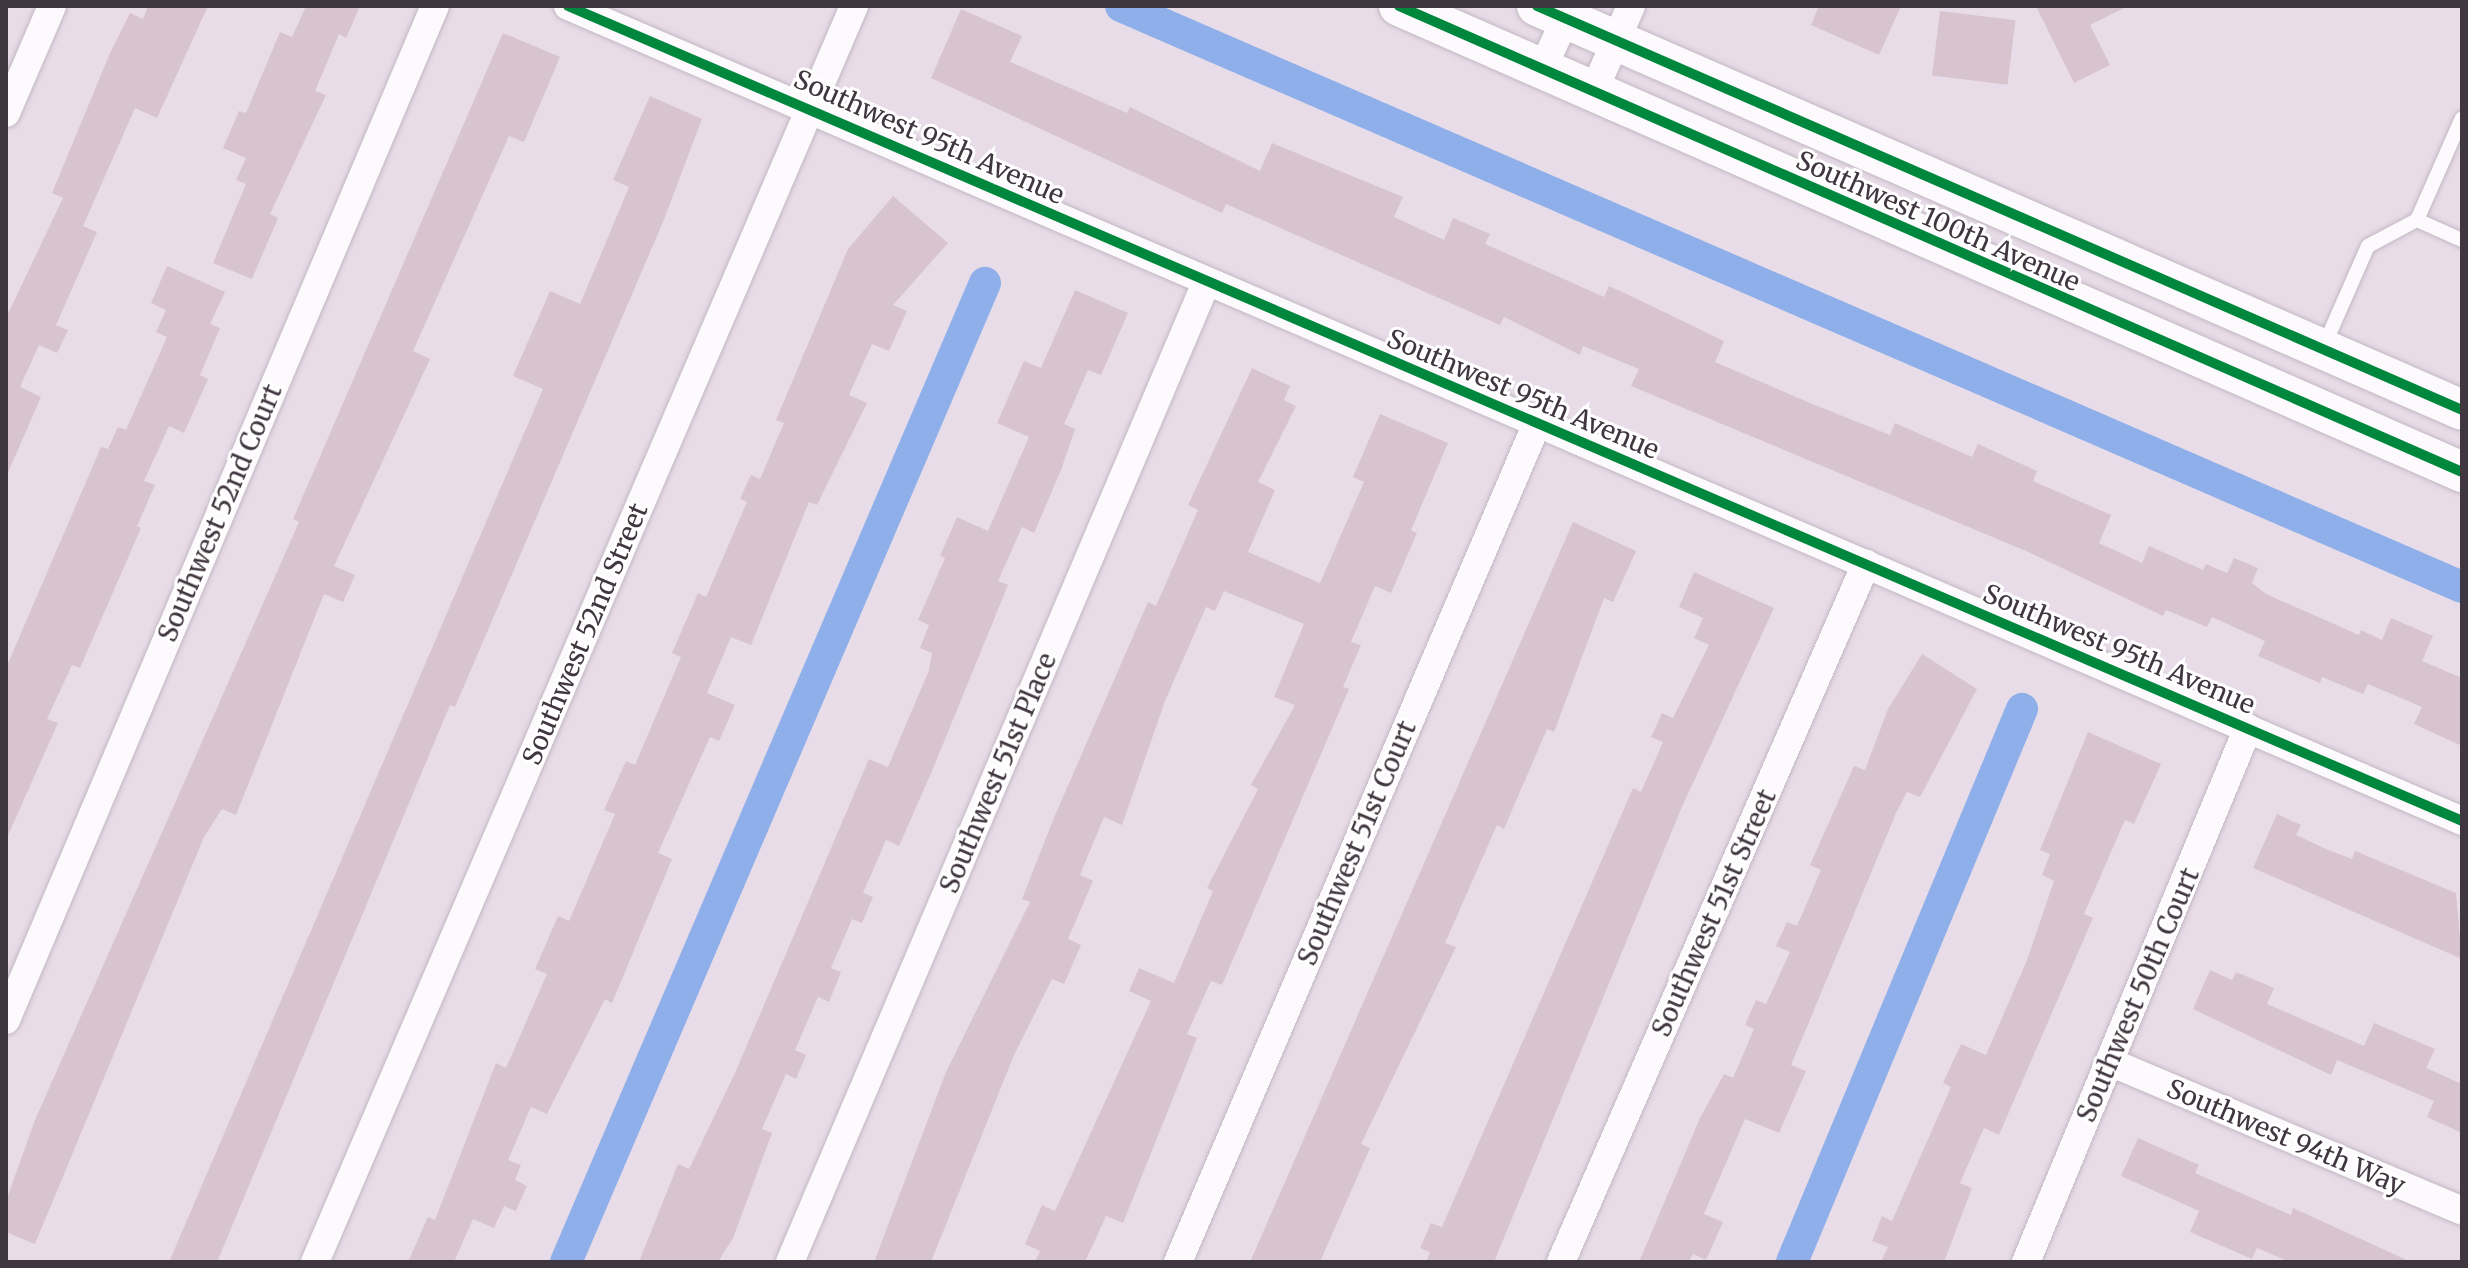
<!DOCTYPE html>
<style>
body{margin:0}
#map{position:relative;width:2468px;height:1268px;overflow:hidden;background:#e8dce8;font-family:Merriweather,serif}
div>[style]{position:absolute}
.canal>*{height:32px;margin:-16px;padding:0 16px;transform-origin:16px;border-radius:16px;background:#8eafe9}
.building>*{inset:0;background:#d8c4ce;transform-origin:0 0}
.roads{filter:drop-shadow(0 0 2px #c2b8c2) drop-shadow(0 0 2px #c2b8c2)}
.service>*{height:14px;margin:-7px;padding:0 7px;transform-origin:7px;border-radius:7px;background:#fcfafc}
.minor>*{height:28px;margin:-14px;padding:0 14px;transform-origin:14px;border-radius:14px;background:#fcfafc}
.secondary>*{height:40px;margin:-20px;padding:0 20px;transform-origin:20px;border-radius:20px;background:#fcfafc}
.cycleway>*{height:10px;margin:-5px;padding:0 5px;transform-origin:5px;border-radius:5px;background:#00873e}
span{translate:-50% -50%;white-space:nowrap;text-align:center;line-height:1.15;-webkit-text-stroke:6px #fff;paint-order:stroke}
.street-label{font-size:26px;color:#40363f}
.frame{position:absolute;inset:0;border:8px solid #40363f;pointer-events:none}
</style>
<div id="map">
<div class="canal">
<div style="left:1121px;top:6px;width:1461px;rotate:23.43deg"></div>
<div style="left:566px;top:1262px;width:1065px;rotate:-66.83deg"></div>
<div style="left:1792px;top:1262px;width:599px;rotate:-67.42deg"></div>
</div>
<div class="building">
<div style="clip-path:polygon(148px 6px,208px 6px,157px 118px,135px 108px,83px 226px,97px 232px,56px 325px,68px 330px,57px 353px,39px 345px,20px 387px,41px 397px,6px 477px,6px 318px,63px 198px,52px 193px,110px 53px,130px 13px,143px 19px)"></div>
<div style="clip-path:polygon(306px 6px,360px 6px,346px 38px,339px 34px,315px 91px,326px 95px,270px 214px,278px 218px,252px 279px,213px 263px,246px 184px,236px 180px,246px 158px,223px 148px,239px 111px,246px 113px,280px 32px,292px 37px)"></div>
<div style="clip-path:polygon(1819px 6px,1901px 6px,1879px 55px,1811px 25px)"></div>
<div style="clip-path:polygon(2036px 6px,2128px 6px,2090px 25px,2110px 65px,2074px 83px)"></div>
<div style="clip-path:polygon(961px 9px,1022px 36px,1010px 62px,1127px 113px,1130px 107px,1260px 171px,1272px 143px,1403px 197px,1394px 217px,1444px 240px,1453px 218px,1490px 234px,1485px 244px,1604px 297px,1609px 286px,1633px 297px,1724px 341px,1715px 362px,1810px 403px,1890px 435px,1895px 423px,1972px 457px,1978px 444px,2037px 471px,2033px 481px,2111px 515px,2099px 543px,2142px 563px,2149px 546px,2203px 570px,2206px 564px,2227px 573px,2234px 558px,2258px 568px,2252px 583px,2266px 594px,2359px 635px,2361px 630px,2382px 640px,2391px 618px,2433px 636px,2422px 661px,2462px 678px,2462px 746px,2414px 724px,2422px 707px,2368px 684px,2363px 694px,2322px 677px,2320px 683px,2258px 656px,2265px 641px,2212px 617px,2207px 627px,2166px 610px,2163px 616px,2026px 551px,1631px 386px,1639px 369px,1583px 346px,1580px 355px,1504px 317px,1500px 325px,1226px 204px,1222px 213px,931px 78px)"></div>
<div style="left:1940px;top:11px;width:76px;height:65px;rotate:7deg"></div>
<div style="clip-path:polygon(503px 33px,560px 57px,524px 142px,509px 136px,413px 351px,430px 359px,334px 566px,355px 575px,343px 602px,324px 594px,236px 815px,222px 809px,204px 837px,35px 1244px,6px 1232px,6px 1201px,35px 1120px,299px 522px,293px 519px)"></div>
<div style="clip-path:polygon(650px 96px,702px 119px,663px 222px,455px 707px,450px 705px,217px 1262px,169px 1262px,543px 389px,513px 376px,550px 291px,580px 304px,629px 187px,613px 180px)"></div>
<div style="clip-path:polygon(893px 196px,948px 243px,893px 305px,907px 311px,889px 351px,872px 344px,849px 395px,867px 403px,817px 505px,809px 502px,751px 645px,731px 637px,707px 693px,735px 705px,719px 741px,710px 737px,658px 853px,672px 859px,612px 1003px,605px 999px,547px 1114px,531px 1107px,508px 1160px,521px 1165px,515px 1180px,527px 1186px,516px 1211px,504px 1206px,494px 1228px,473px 1219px,454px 1262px,408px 1262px,428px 1217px,435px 1220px,496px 1063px,506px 1068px,547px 974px,535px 969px,558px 916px,569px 921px,615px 814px,604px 810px,626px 761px,635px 765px,681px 657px,672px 653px,698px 593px,706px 597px,747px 502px,740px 499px,751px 475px,760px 479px,784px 423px,776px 420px,848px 249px)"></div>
<div style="clip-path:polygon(167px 266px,225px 292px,210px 324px,220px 328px,200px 375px,208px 379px,184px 433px,169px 426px,144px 481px,155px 485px,137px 526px,141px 528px,80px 668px,72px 665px,47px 719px,58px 723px,6px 840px,6px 668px,101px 447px,108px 449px,118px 427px,126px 430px,167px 337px,156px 332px,166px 310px,151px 303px)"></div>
<div style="clip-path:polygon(1075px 290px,1128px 313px,1101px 375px,1088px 370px,1064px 424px,1075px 429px,1061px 470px,1034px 533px,1022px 527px,998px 581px,1008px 585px,932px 771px,899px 846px,886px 840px,863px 893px,873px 897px,862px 923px,852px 919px,831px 968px,841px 972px,829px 1002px,818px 997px,795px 1050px,806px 1055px,796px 1079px,786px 1074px,762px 1129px,772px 1133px,733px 1238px,718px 1262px,639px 1262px,678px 1164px,689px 1169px,735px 1073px,869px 759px,888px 767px,929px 670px,932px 653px,920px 648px,929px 625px,918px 620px,945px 558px,940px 556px,957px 517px,988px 531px,1029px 437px,997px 423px,1024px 361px,1041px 368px)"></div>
<div style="clip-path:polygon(1252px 368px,1290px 386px,1284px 400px,1296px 406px,1258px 482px,1275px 490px,1248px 552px,1320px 583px,1364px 482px,1353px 477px,1380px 414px,1448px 443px,1411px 530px,1417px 533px,1391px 593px,1375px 586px,1351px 642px,1361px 645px,1343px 687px,1349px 689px,1222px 985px,1211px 981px,1187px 1034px,1197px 1038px,1123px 1223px,1106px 1216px,1085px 1262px,1035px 1262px,1040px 1251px,1025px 1244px,1042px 1205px,1055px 1211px,1151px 1001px,1129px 991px,1139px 968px,1174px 983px,1213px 891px,1207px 888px,1258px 789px,1251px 785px,1295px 705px,1274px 697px,1304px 624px,1224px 591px,1215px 611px,1206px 607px,1165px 701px,1122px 825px,1104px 817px,1080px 875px,1093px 881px,1068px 939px,1081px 945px,1064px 984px,1052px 979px,1014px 1055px,931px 1262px,874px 1262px,946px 1072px,1030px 902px,1022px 899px,1053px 820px,1148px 602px,1156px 606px,1198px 510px,1188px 505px)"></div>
<div style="clip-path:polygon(1573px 522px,1636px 551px,1613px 602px,1604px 598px,1554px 732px,1547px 729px,1504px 829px,1497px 825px,1445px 943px,1456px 947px,1361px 1144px,1370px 1148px,1320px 1262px,1250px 1262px)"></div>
<div style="clip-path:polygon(1694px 572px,1774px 608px,1681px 809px,1494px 1262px,1426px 1262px,1430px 1252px,1420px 1248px,1431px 1223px,1442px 1227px,1633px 788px,1641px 792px,1663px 742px,1651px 737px,1662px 713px,1673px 718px,1709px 645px,1694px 638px,1703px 618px,1679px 607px)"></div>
<div style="clip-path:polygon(1922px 654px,1977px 689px,1920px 797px,1907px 792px,1896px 813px,1791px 1065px,1806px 1071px,1779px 1133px,1745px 1119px,1704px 1214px,1723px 1222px,1706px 1260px,1693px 1254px,1689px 1262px,1639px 1262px,1700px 1118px,1724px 1074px,1733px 1078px,1754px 1029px,1745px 1025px,1756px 1000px,1766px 1004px,1790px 952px,1776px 946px,1787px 922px,1797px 926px,1821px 870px,1810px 865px,1854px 766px,1865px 770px,1888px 709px)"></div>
<div style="clip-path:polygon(2088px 732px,2161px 764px,2134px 824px,2125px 820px,2084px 914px,2093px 918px,1999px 1135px,1984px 1128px,1960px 1183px,1972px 1188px,1944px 1262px,1881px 1262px,1888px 1247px,1872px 1241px,1882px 1216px,1892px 1221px,1951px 1087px,1943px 1083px,1961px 1044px,1986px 1055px,2027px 960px,2054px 881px,2042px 875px,2050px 854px,2040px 850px)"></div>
<div style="clip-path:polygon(2277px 814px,2301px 825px,2296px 835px,2326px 849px,2352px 859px,2355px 851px,2456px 893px,2462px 959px,2253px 868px)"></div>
<div style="clip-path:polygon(2210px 970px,2232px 980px,2236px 972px,2274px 988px,2267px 1004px,2364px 1046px,2374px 1023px,2435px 1049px,2426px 1068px,2462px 1084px,2462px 1133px,2427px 1117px,2434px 1101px,2337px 1060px,2331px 1075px,2193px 1009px)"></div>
<div style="clip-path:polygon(2138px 1138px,2199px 1165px,2195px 1173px,2291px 1215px,2293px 1208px,2411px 1262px,2290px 1262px,2257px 1248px,2252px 1259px,2190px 1232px,2199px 1211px,2121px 1176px)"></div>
</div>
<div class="roads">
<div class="service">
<div style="left:2417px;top:220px;width:49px;rotate:24deg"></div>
<div style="left:2324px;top:346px;width:109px;rotate:-66.3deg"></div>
<div style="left:2368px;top:246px;width:55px;rotate:-28deg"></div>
<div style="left:2417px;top:220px;width:111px;rotate:-66.2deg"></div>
</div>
<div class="minor">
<div style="left:568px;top:6px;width:2062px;rotate:23.28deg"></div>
<div style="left:1542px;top:70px;width:70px;rotate:-65.6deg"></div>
<div style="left:1593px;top:93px;width:95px;rotate:-66.4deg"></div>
<div style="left:6px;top:113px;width:116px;rotate:-66.7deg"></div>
<div style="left:6px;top:1020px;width:1101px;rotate:-67.07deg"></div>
<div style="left:2110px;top:1062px;width:382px;rotate:22.9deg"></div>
<div style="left:315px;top:1262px;width:1367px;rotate:-66.77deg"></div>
<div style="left:790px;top:1262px;width:1064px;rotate:-66.98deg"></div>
<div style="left:1178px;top:1262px;width:913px;rotate:-66.83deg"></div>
<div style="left:1561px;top:1262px;width:762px;rotate:-66.4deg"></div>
<div style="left:2026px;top:1262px;width:578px;rotate:-67.43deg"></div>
</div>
<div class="secondary">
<div style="left:1399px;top:6px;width:1161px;rotate:23.67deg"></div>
<div style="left:1537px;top:6px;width:1009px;rotate:23.59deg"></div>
</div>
</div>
<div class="cycleway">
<div style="left:568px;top:6px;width:2062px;rotate:23.28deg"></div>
<div style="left:1399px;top:6px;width:1161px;rotate:23.67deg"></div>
<div style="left:1537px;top:6px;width:1009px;rotate:23.59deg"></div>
</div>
<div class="street-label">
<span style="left:929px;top:137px;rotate:24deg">Southwest 95th Avenue</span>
<span style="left:1938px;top:221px;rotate:24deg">Southwest 100th Avenue</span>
<span style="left:1523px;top:394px;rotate:23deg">Southwest 95th Avenue</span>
<span style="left:220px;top:513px;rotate:-67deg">Southwest 52nd Court</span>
<span style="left:585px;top:634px;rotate:-67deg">Southwest 52nd Street</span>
<span style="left:2119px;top:649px;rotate:23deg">Southwest 95th Avenue</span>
<span style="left:998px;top:773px;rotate:-67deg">Southwest 51st Place</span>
<span style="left:1357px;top:843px;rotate:-67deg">Southwest 51st Court</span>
<span style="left:1714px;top:913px;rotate:-66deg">Southwest 51st Street</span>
<span style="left:2138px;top:995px;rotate:-67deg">Southwest 50th Court</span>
<span style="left:2286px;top:1137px;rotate:23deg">Southwest 94th Way</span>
</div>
<div class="frame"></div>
</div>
